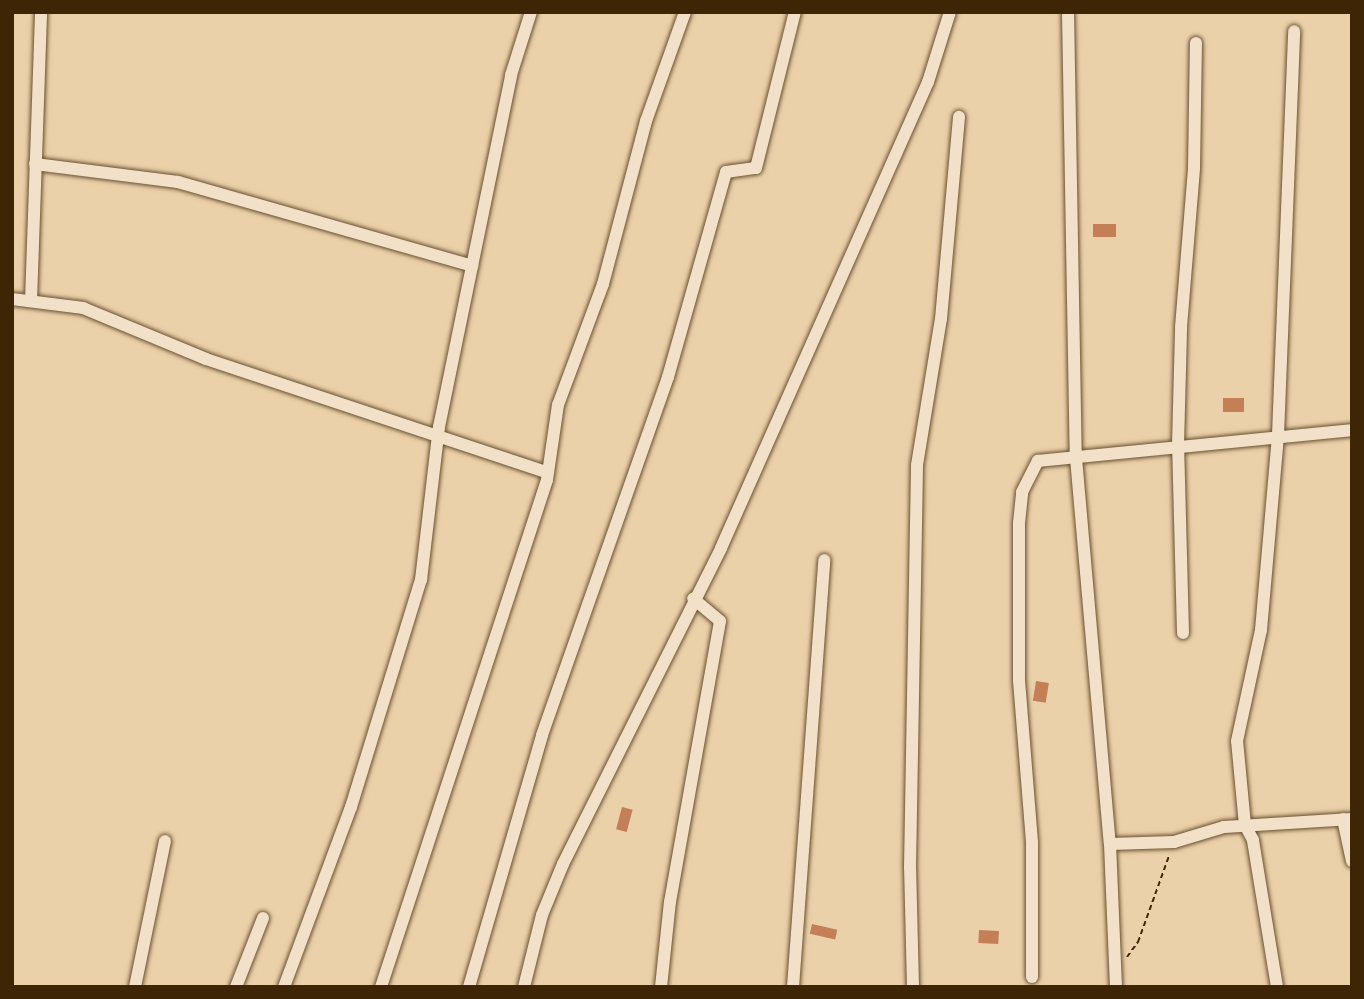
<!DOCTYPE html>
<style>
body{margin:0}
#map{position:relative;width:1364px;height:999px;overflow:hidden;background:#ebd1aa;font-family:"Old Standard TT",serif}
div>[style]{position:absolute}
.building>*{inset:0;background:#c57f57;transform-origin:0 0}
.path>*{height:2px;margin-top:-1px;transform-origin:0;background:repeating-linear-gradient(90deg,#3e2506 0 5px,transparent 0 8.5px)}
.roads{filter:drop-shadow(0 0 2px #69502f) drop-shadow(0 0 2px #69502f)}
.minor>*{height:12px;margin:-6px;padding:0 6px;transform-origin:6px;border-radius:6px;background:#f2e1c8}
span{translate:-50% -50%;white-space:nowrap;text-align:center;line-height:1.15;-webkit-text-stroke:6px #f2e1c8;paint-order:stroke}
.frame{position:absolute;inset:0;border:14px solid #3e2506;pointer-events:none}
</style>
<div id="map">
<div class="building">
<div style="left:1116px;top:224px;width:13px;height:23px;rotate:90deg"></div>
<div style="left:1223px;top:398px;width:21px;height:14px"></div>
<div style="left:1036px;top:681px;width:13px;height:20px;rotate:9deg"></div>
<div style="left:622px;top:807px;width:11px;height:23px;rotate:15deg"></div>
<div style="left:812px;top:924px;width:26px;height:10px;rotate:13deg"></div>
<div style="left:979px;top:930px;width:20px;height:13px;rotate:3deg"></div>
</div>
<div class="path">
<div style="left:1127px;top:957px;width:19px;rotate:-54deg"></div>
<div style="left:1138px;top:942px;width:91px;rotate:-70.2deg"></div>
</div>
<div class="roads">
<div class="minor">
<div style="left:1068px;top:12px;width:446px;rotate:89deg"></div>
<div style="left:1076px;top:458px;width:387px;rotate:85deg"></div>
<div style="left:1110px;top:844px;width:143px;rotate:87.6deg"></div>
<div style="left:35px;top:164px;width:144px;rotate:7.2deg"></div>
<div style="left:178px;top:182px;width:306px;rotate:15.9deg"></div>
<div style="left:12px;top:299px;width:72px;rotate:7.2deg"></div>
<div style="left:83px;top:308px;width:133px;rotate:22.5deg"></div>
<div style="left:206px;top:359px;width:360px;rotate:18.4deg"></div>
<div style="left:31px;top:301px;width:289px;rotate:-88deg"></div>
<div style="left:1183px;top:633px;width:188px;rotate:-91.5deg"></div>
<div style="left:1178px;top:445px;width:118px;rotate:-88.5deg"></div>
<div style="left:1181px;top:327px;width:160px;rotate:-85.3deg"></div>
<div style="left:1194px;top:168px;width:125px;rotate:-89.1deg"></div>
<div style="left:1343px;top:819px;width:43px;rotate:77.9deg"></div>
<div style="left:1110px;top:844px;width:64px;rotate:-1.8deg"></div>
<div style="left:1174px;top:842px;width:52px;rotate:-16.7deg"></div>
<div style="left:1224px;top:827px;width:128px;rotate:-3.6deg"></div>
<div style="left:1032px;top:977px;width:135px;rotate:-90deg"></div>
<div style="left:1032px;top:842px;width:163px;rotate:-94.6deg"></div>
<div style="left:1019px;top:680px;width:157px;rotate:-90deg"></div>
<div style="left:1019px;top:523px;width:31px;rotate:-84deg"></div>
<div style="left:1022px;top:492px;width:35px;rotate:-63deg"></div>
<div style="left:1038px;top:461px;width:316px;rotate:-5.6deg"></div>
<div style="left:135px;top:987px;width:149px;rotate:-78.4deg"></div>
<div style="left:236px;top:987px;width:74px;rotate:-68.6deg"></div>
<div style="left:284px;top:987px;width:192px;rotate:-69.6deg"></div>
<div style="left:351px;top:807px;width:238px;rotate:-72.9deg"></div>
<div style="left:421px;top:580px;width:154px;rotate:-83.3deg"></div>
<div style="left:439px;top:427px;width:359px;rotate:-78.4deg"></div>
<div style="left:511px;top:75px;width:66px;rotate:-72.4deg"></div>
<div style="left:381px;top:987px;width:533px;rotate:-71.87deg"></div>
<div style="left:547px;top:480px;width:76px;rotate:-81.7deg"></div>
<div style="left:558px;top:405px;width:129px;rotate:-69.6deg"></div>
<div style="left:603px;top:284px;width:169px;rotate:-75.2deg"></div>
<div style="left:646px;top:121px;width:116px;rotate:-70.3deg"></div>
<div style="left:469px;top:987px;width:262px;rotate:-73.8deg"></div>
<div style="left:542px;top:735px;width:380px;rotate:-70.6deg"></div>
<div style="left:668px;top:377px;width:213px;rotate:-74.2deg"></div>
<div style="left:726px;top:172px;width:30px;rotate:-8deg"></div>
<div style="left:756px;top:168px;width:161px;rotate:-76deg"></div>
<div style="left:524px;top:987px;width:74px;rotate:-76deg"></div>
<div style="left:542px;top:915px;width:55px;rotate:-67.6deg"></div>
<div style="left:563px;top:864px;width:353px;rotate:-63.4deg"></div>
<div style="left:721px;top:548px;width:510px;rotate:-66.05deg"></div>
<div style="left:928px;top:82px;width:73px;rotate:-72.6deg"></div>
<div style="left:661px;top:987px;width:85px;rotate:-84deg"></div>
<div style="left:670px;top:902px;width:285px;rotate:-79.9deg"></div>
<div style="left:720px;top:621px;width:35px;rotate:-140deg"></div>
<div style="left:793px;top:987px;width:428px;rotate:-85.8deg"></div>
<div style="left:913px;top:987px;width:119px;rotate:-91.4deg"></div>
<div style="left:910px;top:868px;width:403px;rotate:-89deg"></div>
<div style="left:917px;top:465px;width:148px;rotate:-80.7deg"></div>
<div style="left:941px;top:319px;width:203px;rotate:-84.9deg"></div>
<div style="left:1277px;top:987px;width:149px;rotate:-99.3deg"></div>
<div style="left:1253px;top:840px;width:17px;rotate:-118deg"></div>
<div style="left:1245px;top:825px;width:84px;rotate:-95.4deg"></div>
<div style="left:1237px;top:741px;width:114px;rotate:-77.8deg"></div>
<div style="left:1261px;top:630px;width:196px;rotate:-85deg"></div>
<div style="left:1278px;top:435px;width:404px;rotate:-87.7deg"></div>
</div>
</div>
<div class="frame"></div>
</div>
